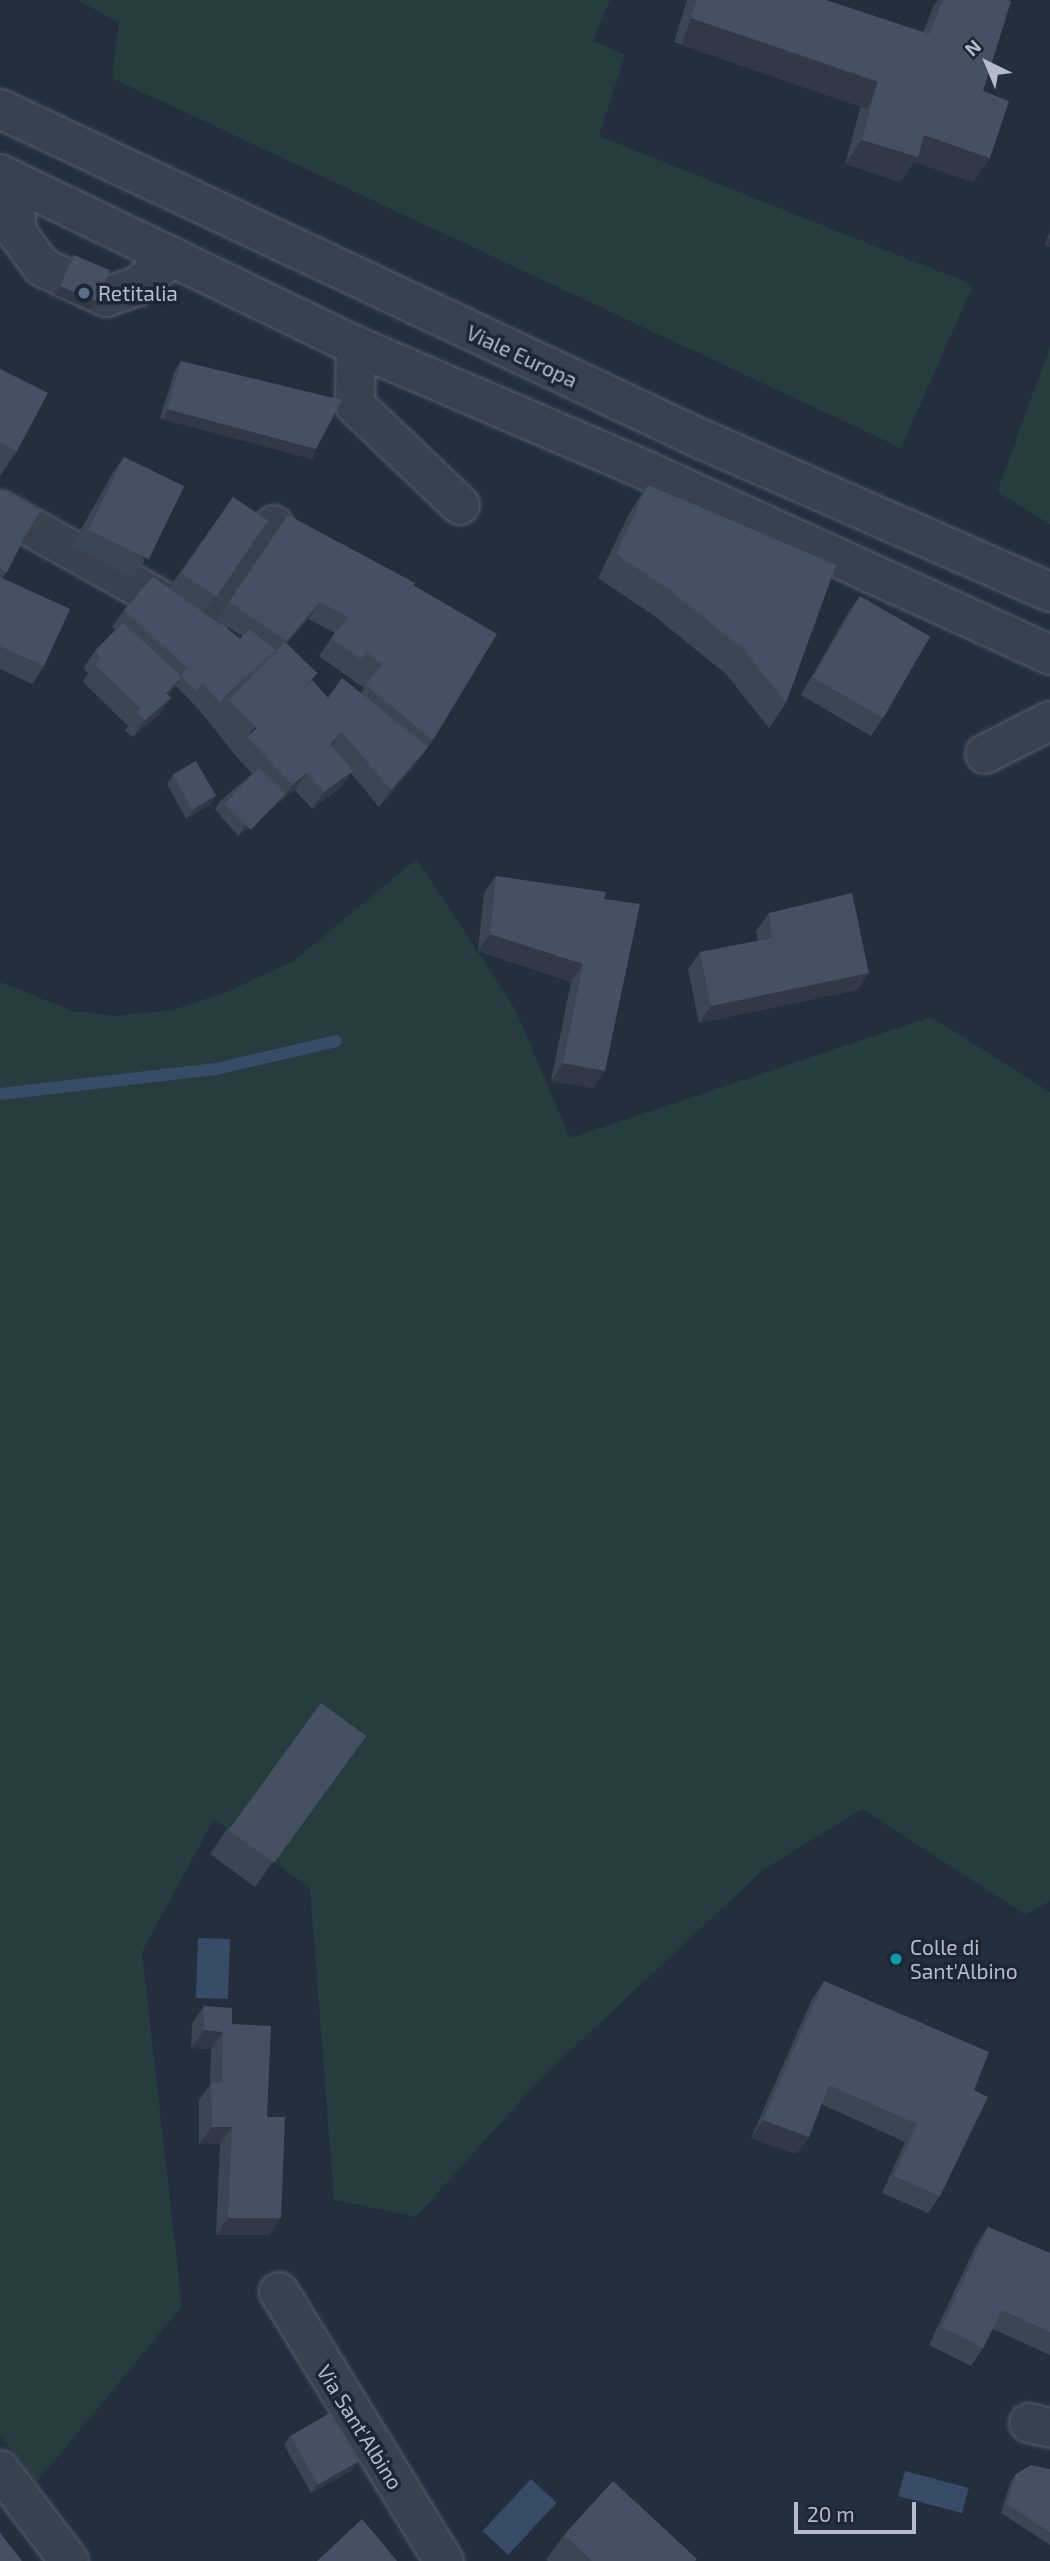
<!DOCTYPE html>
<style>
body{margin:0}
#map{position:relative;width:1050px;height:2561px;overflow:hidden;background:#242f3e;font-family:"Exo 2",sans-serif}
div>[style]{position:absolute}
.green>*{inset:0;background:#263c3f}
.water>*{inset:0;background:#394c67;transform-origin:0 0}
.stream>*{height:12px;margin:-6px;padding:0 6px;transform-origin:6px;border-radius:6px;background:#394c67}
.roads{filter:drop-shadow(0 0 2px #565f6c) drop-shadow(0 0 2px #565f6c)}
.minor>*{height:38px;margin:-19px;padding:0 19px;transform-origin:19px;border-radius:19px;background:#38414e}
.wall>*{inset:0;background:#3b4654}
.shaded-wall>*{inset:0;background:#303945;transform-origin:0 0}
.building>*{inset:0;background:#455162;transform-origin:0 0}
.dots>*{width:19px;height:19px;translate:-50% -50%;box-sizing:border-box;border:4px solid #1d2633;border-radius:50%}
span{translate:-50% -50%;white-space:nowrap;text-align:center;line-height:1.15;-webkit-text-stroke:7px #1d2633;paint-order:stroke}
.poi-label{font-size:21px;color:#b4bcc9}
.left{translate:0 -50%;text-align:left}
.street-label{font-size:21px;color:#b4bcc9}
.north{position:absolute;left:952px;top:28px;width:70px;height:70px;-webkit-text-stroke:5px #1d2633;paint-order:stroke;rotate:317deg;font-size:19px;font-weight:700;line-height:28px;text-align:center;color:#b4bcc9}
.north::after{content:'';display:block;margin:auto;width:24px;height:32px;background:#b4bcc9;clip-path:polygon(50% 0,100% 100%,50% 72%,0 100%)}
.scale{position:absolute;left:794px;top:2502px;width:122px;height:32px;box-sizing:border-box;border:4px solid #b4bcc9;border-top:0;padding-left:9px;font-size:21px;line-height:24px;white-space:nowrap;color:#b4bcc9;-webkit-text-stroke:5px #1d2633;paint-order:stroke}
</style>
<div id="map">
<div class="green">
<div style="clip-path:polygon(78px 0,610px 0,593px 41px,625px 55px,599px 136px,973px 285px,901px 448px,112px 78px,119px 23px)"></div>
<div style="clip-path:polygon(1050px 347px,1050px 524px,997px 492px)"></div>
<div style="clip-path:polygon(417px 859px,515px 1009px,570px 1138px,931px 1017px,1050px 1092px,1050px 1901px,1026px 1915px,862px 1809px,763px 1870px,539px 2080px,416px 2217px,334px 2200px,310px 1888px,214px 1819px,142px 1952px,182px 2306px,37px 2482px,0 2436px,0 982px,72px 1011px,116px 1016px,172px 1010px,227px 992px,292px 962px)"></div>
</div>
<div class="water">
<div style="left:198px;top:1938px;width:32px;height:60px;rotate:2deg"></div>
<div style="left:905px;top:2471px;width:66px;height:26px;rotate:15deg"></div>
<div style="left:531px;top:2479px;width:35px;height:71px;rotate:43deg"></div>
</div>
<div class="stream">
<div style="left:0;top:1094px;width:217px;rotate:-6.6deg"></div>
<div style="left:216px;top:1069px;width:123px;rotate:-13.1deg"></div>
</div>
<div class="roads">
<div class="minor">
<div style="left:0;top:109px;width:773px;rotate:25.21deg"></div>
<div style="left:699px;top:438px;width:383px;rotate:23.7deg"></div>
<div style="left:0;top:174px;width:395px;rotate:25.8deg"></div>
<div style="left:356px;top:346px;width:317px;rotate:23.2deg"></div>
<div style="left:647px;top:471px;width:443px;rotate:24.5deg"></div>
<div style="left:13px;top:180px;width:53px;rotate:85.7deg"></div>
<div style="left:17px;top:233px;width:42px;rotate:53.7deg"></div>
<div style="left:42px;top:267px;width:71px;rotate:25.1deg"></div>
<div style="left:106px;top:297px;width:34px;rotate:-19deg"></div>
<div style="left:138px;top:286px;width:45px;rotate:-40.5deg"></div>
<div style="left:356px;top:346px;width:59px;rotate:91deg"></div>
<div style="left:355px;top:405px;width:145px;rotate:43.6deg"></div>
<div style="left:0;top:510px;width:215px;rotate:29.2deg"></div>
<div style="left:204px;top:624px;width:121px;rotate:-54.7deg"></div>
<div style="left:985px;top:754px;width:73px;rotate:-26.9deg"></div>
<div style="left:279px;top:2292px;width:316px;rotate:58.5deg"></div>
<div style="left:1029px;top:2423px;width:22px;rotate:13deg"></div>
<div style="left:0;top:2470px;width:114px;rotate:52.8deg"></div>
</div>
</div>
<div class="wall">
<div style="clip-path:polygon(687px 0,826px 0,923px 32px,934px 5px,938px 0,1007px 0,983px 91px,990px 158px,973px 182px,914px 162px,900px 182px,845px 164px,861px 105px,674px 42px)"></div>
<div style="clip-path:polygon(1050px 231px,1050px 247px,1045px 245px)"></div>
<div style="clip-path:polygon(74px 255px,90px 309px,55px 295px,68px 264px)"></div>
<div style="clip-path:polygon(181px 361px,316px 449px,310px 458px,160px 418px,175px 370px)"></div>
<div style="clip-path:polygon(0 369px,17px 451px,0 476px)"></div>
<div style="clip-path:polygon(124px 457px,144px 562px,132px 579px,72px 545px,112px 474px)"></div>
<div style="clip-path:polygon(648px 485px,786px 703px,769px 728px,726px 674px,653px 615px,598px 578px,631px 510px)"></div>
<div style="clip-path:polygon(0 489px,24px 538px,7px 572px,2px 578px,44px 666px,32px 684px,0 669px)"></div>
<div style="clip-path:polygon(evenodd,233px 497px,268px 521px,204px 613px,240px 639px,242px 636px,217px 620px,288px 515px,414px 585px,433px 740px,416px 764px,379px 807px,351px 773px,340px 788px,312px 809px,295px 790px,238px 836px,215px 809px,221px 800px,252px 774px,235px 755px,208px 721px,190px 700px,176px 686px,169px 695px,171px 698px,159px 715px,133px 737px,125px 731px,128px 726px,83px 682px,88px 673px,83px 668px,95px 651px,115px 630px,112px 627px,124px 610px,169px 588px,233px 497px,308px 619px,335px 633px,319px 656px,364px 688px,361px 693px,328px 698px,312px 680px,317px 673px,287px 644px,308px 619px)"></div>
<div style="clip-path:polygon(860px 596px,883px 718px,871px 736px,801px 695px,848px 613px)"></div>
<div style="clip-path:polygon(173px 775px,210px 805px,186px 819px,167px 784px)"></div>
<div style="clip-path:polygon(496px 876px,604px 899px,593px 1088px,551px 1081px,571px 982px,478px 951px,484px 893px)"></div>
<div style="clip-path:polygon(769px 913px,869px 973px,857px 990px,699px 1023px,688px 969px,700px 952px,758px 941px,756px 931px)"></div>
<div style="clip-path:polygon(366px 1736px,255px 1887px,210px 1854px,227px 1829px)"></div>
<div style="clip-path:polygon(824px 1981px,974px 2090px,940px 2196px,928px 2213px,882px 2193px,905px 2142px,821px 2104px,809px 2137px,796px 2154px,751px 2138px,812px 1999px)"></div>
<div style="clip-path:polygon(204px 2006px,232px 2024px,267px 2117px,269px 2235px,216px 2235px,220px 2144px,199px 2144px,199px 2100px,210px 2085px,211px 2049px,191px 2048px,192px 2024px)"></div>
<div style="clip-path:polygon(988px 2227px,1050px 2253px,1050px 2355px,993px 2329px,983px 2348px,971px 2366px,929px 2345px,976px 2245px)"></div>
<div style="clip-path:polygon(290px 2436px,358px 2461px,352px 2470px,311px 2493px,284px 2445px)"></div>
<div style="clip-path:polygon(1050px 2469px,1050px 2545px,1001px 2513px,1010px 2483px,1016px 2474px)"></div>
<div style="clip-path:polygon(564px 2535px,696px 2561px,548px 2561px,546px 2560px)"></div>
</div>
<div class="shaded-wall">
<div style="left:691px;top:18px;width:197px;height:29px;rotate:19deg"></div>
<div style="clip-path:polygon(924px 135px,990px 158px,973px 182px,914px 162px,900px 182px,845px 164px,862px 140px)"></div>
<div style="clip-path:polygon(1050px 237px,1050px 247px,1045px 245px)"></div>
<div style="clip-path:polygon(61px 286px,97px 300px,90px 309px,55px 295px)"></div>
<div style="left:167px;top:409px;width:154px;height:11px;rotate:15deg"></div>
<div style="clip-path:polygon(320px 602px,308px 619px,275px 658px,287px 641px)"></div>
<div style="clip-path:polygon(317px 673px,299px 697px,247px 737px,252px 730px)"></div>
<div style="clip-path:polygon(182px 677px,170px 694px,154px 710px,166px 693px)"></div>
<div style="clip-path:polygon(171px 698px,159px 715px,133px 737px,145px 720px)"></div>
<div style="clip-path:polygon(342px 732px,330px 749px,330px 744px)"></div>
<div style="clip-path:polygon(428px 747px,416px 764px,379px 807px,391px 790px)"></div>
<div style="clip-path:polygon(353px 771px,340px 788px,312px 809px,324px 792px)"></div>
<div style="clip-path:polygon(307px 773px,295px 790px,238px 836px,244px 827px,286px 794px,292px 785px)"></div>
<div style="clip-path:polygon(216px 796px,210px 805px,186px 819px,193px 810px)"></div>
<div style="clip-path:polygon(490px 934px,583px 964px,571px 982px,478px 951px)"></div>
<div style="clip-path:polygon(869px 973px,857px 990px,699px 1023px,711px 1006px)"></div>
<div style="clip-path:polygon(563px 1063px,605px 1071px,593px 1088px,551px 1081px)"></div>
<div style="clip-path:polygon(366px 1736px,348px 1761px,255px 1887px,272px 1862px)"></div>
<div style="clip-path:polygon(204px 2030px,223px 2032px,211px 2049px,191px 2048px)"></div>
<div style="clip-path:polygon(763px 2120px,809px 2137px,796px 2154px,751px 2138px)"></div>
<div style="clip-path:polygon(212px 2127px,232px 2127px,220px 2144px,199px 2144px)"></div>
<div style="clip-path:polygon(228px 2218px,281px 2218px,269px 2235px,216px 2235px)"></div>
<div style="clip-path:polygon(358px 2461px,352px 2470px,311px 2493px,317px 2484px)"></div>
</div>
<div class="building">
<div style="clip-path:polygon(696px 0,826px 0,929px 34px,943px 0,1007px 0,1011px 1px,983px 91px,1009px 101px,990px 158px,924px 135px,918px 157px,862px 140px,878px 81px,691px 18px)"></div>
<div style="left:74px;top:255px;width:39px;height:34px;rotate:23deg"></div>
<div style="clip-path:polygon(181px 361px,342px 400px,316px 449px,167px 409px)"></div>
<div style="clip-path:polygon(0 369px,48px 393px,17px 451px,0 442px)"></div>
<div style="left:124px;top:457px;width:67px;height:81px;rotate:26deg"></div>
<div style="clip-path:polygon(648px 485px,836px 565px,786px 703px,744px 650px,670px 590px,616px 554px)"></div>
<div style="clip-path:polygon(0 489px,40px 511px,24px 538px,0 526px)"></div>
<div style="left:233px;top:497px;width:42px;height:92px;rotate:34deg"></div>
<div style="clip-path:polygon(288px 515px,415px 583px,361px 659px,331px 638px,348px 617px,320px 602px,287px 641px,229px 602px)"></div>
<div style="clip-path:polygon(0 526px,24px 538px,7px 572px,0 568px)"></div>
<div style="clip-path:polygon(0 577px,70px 609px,44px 666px,0 646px)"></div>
<div style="clip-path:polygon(153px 577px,220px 624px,187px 668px,124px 610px)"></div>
<div style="clip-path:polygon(413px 585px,497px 634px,433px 740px,366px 685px,382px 664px,366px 652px)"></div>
<div style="left:860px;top:596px;width:81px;height:94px;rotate:30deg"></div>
<div style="clip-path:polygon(123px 623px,182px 677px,166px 693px,171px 698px,145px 720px,137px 713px,140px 708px,95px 665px,100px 656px,95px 651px)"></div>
<div style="clip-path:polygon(221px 623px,240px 639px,202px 683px,196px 691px,181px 676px)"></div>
<div style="clip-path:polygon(249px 629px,276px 650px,225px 696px,220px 703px,202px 683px)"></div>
<div style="left:285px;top:642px;width:45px;height:81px;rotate:44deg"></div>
<div style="clip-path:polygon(342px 678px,428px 747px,391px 790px,342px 732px,330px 744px,353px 771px,324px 792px,307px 773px,292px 785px,247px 737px,312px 680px,328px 698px)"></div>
<div style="left:196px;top:761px;width:40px;height:27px;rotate:60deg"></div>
<div style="left:259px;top:768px;width:37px;height:50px;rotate:44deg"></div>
<div style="clip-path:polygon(496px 876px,606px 892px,604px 899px,640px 904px,605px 1071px,563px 1063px,583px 964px,490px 934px)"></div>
<div style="clip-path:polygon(852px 893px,869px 973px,711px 1006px,700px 952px,772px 938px,769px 913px)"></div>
<div style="left:321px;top:1703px;width:56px;height:157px;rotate:36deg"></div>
<div style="clip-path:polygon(824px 1981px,989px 2052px,974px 2090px,988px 2097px,940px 2196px,894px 2176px,917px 2124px,829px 2085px,809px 2137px,763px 2120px)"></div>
<div style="clip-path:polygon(204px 2006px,232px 2008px,232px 2024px,271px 2026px,267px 2117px,285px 2117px,281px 2218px,228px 2218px,232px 2127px,212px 2127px,211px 2083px,222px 2082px,223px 2032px,204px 2030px)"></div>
<div style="clip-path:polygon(988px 2227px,1050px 2253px,1050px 2332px,1002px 2310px,983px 2348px,942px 2327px)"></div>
<div style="left:330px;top:2413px;width:56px;height:46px;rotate:60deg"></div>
<div style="clip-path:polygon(1031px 2465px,1050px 2469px,1050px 2532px,1007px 2504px,1016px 2474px)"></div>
<div style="clip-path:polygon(613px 2481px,697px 2559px,695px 2561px,592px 2561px,564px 2535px)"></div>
<div style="clip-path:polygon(362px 2519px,397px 2561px,317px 2561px)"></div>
<div style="clip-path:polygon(0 2533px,22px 2561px,0 2561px)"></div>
</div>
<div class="dots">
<div style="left:84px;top:293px;background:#5c6f8a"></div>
<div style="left:896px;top:1959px;background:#0f9aa8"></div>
</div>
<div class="poi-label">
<span class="left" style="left:98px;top:293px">Retitalia</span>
<span class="left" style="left:910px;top:1959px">Colle di<br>Sant'Albino</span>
</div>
<div class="street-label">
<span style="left:522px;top:356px;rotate:25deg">Viale Europa</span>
<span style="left:360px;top:2427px;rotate:58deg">Via Sant'Albino</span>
</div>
<div class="north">N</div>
<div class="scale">20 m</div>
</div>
